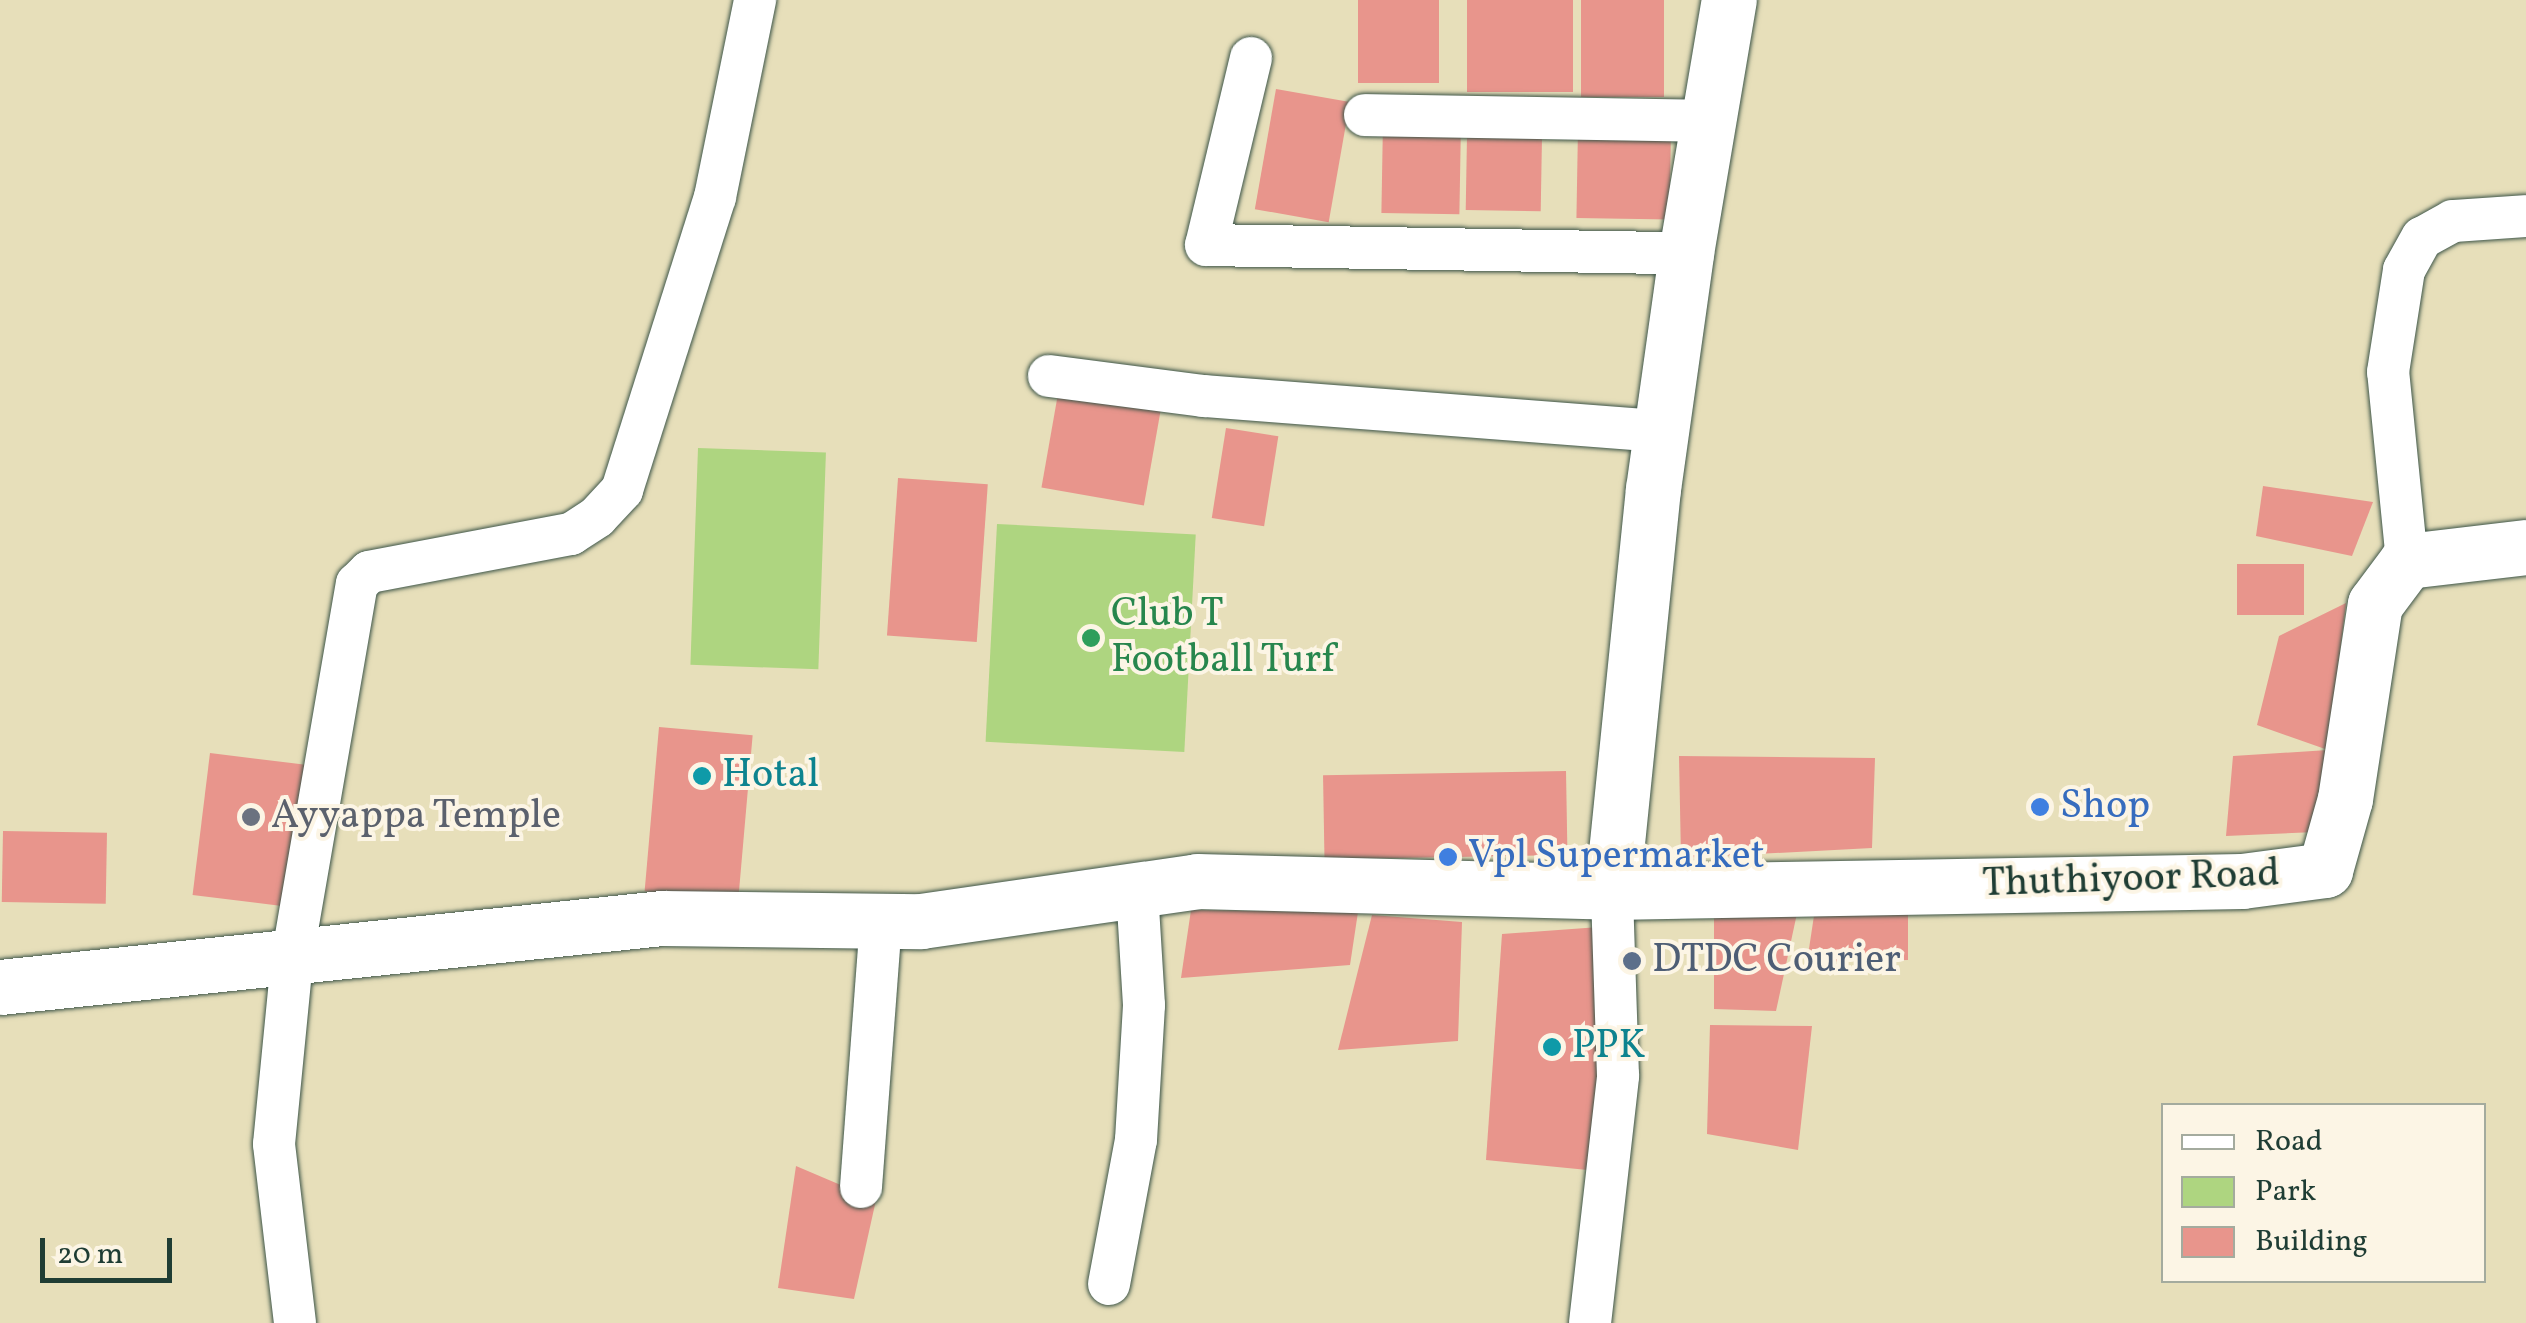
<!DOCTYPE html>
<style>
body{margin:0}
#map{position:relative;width:2526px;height:1323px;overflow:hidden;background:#e7dfba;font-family:Vollkorn,serif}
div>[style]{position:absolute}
.green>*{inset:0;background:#aed580;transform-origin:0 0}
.building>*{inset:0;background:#e8958c;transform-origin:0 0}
.roads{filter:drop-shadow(0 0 2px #3d5548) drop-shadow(0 0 2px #3d5548)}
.minor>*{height:42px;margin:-21px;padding:0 21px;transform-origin:21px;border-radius:21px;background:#fff}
.secondary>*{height:55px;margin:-27.5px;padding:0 27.5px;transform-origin:27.5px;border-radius:27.5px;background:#fff}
.dots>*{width:28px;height:28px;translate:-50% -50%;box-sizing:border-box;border:5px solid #fcf5e5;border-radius:50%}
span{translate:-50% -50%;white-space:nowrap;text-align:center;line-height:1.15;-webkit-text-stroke:8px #fcf5e5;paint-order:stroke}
.leisure-label{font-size:40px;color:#27864d}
.left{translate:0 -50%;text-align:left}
.culture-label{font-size:40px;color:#0d838f}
.shop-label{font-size:40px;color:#366cbe}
.worship-label{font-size:40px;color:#5b616d}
.street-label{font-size:40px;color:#1f3d34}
.service-label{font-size:40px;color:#4e5e75}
.legend{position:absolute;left:2161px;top:1103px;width:325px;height:180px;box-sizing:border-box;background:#fcf5e5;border:2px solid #a4ab9e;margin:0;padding:12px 18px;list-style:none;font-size:30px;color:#1f3d34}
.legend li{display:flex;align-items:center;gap:20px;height:50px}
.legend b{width:50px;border:2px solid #a4ab9e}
.scale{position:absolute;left:40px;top:1238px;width:132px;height:45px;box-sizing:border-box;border:5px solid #1f3d34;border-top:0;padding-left:12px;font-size:30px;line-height:35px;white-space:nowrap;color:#1f3d34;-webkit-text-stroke:8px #fcf5e5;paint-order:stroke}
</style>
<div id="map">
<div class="green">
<div style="left:698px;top:448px;width:128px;height:217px;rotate:2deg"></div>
<div style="left:997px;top:524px;width:199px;height:218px;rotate:3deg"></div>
</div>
<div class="building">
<div style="left:1358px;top:0;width:81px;height:83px"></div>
<div style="left:1467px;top:0;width:106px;height:92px"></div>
<div style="left:1581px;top:0;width:83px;height:97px"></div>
<div style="left:1276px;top:89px;width:75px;height:122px;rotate:10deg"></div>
<div style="left:1383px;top:121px;width:78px;height:92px;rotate:1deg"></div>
<div style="left:1578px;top:128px;width:93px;height:90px;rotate:1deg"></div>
<div style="left:1467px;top:136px;width:75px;height:74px;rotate:1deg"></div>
<div style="left:1059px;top:388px;width:104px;height:101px;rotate:10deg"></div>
<div style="left:1226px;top:428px;width:53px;height:91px;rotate:9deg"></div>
<div style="left:898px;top:478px;width:90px;height:158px;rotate:4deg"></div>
<div style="clip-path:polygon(2263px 486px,2373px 502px,2352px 556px,2256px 536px)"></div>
<div style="left:2237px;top:564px;width:67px;height:51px"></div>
<div style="clip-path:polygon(2346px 603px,2328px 750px,2316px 832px,2226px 836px,2233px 756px,2328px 750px,2257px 725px,2279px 636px)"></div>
<div style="left:659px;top:727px;width:94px;height:165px;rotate:5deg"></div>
<div style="left:210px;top:753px;width:98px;height:143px;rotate:7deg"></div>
<div style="clip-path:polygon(1679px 756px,1875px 758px,1872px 848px,1681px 858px)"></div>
<div style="left:1566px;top:771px;width:84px;height:243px;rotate:89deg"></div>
<div style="left:3px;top:831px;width:104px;height:71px;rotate:1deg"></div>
<div style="clip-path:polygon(1908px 900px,1908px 960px,1807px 962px,1815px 909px)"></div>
<div style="clip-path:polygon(1799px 904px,1776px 1011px,1714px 1009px,1714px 905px)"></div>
<div style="clip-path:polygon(1191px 910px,1358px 912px,1350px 965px,1181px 978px)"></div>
<div style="clip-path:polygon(1372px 915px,1462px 922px,1458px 1041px,1338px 1050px)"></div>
<div style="clip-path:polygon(1613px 926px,1608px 1172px,1486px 1160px,1502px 934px)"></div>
<div style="clip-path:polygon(1710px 1025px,1812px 1026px,1798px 1150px,1707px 1134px)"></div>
<div style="clip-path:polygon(796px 1166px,876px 1200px,854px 1299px,778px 1288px)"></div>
</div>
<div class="roads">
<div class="minor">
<div style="left:1251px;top:58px;width:192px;rotate:103.5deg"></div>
<div style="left:1206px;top:245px;width:480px;rotate:1deg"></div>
<div style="left:1365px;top:115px;width:344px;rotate:1deg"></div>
<div style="left:1049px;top:376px;width:156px;rotate:7.4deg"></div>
<div style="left:1204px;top:396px;width:459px;rotate:4.4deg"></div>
<div style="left:2407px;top:561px;width:190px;rotate:-95.7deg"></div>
<div style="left:2388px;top:372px;width:103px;rotate:-81.1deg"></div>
<div style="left:2404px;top:270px;width:37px;rotate:-61deg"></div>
<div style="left:2422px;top:238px;width:35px;rotate:-29deg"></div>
<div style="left:2453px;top:221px;width:73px;rotate:-3.9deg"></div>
<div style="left:861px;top:1187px;width:267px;rotate:-85.7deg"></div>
<div style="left:1109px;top:1284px;width:147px;rotate:-79.4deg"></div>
<div style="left:1136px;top:1140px;width:135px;rotate:-86.6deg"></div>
<div style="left:1144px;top:1005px;width:115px;rotate:-93.5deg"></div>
<div style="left:295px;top:1323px;width:180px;rotate:-96.7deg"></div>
<div style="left:274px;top:1144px;width:186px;rotate:-84.4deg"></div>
<div style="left:292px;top:959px;width:381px;rotate:-80.2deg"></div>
<div style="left:357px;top:584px;width:17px;rotate:-45deg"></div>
<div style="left:369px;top:572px;width:206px;rotate:-10.7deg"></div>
<div style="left:571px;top:534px;width:31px;rotate:-33deg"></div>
<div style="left:597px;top:517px;width:37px;rotate:-47deg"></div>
<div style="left:622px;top:490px;width:307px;rotate:-72.4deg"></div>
<div style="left:715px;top:197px;width:201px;rotate:-78.5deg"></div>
<div style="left:1590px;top:1323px;width:249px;rotate:-83.5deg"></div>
<div style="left:1618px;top:1076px;width:184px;rotate:-91.9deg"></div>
</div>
<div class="secondary">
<div style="left:1612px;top:892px;width:405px;rotate:-84.2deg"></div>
<div style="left:1653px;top:489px;width:238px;rotate:-82deg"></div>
<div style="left:1686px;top:253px;width:257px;rotate:-80.4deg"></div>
<div style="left:0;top:987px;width:666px;rotate:-5.95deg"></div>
<div style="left:662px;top:918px;width:259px;rotate:0.7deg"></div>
<div style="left:921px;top:921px;width:279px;rotate:-8.2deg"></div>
<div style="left:1197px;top:881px;width:415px;rotate:1.5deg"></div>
<div style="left:1612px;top:892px;width:630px;rotate:-1deg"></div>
<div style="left:2242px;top:881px;width:84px;rotate:-7.5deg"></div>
<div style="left:2325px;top:870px;width:74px;rotate:-74.3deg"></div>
<div style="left:2345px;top:799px;width:197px;rotate:-81.3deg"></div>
<div style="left:2375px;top:604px;width:54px;rotate:-53.3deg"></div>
<div style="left:2407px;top:561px;width:120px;rotate:-6.7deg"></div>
</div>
</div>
<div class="dots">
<div style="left:1091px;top:638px;background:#2e9e5b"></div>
<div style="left:702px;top:776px;background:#0f9aa8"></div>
<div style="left:2040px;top:807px;background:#3f7fe0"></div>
<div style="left:251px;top:817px;background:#6b7280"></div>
<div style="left:1448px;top:857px;background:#3f7fe0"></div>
<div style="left:1632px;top:961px;background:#5c6f8a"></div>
<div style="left:1552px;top:1047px;background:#0f9aa8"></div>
</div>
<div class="leisure-label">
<span class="left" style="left:1111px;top:638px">Club T<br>Football Turf</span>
</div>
<div class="culture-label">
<span class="left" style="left:722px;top:776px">Hotal</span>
<span class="left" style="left:1572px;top:1047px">PPK</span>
</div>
<div class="shop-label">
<span class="left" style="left:2060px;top:807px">Shop</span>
<span class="left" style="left:1468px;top:857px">Vpl Supermarket</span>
</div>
<div class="worship-label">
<span class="left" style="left:271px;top:817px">Ayyappa Temple</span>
</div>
<div class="street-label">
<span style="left:2131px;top:880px;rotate:-2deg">Thuthiyoor Road</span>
</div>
<div class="service-label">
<span class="left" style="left:1652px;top:961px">DTDC Courier</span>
</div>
<ul class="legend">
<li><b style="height:12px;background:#fff"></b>Road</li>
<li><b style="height:28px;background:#aed580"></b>Park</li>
<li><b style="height:28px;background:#e8958c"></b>Building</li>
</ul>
<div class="scale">20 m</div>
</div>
